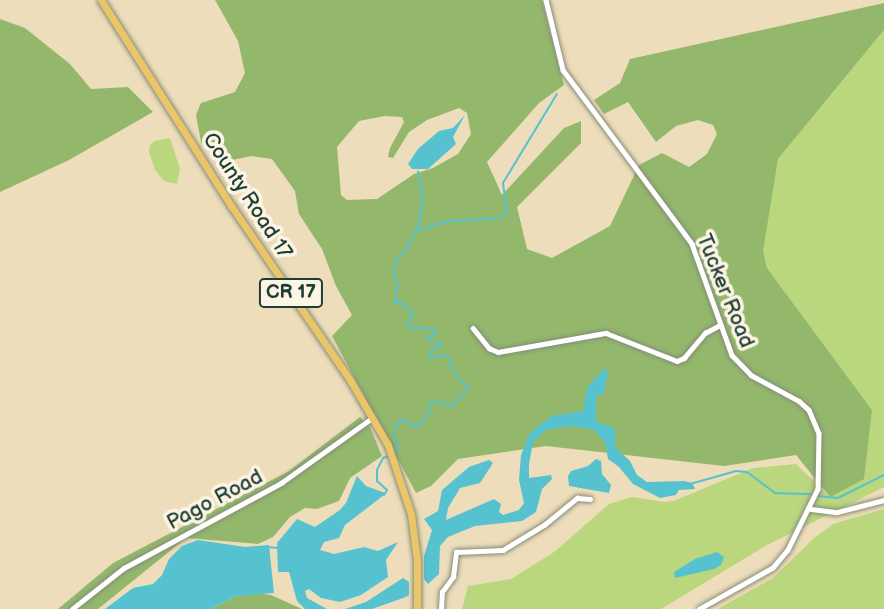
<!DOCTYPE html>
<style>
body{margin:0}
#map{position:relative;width:884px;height:609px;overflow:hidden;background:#edb;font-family:"Balsamiq Sans",sans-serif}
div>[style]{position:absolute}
.green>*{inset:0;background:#bad77d}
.forest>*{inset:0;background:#93b86c}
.water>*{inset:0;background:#56c2d0}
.stream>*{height:2px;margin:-1px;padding:0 1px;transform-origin:1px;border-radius:1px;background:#56c2d0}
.roads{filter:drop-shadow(0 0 2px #868d78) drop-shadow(0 0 2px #868d78)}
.minor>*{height:4.5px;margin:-2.25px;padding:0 2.25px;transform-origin:2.25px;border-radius:2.25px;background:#fff}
.primary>*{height:7px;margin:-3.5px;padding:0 3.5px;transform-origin:3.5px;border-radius:3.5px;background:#ebc669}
span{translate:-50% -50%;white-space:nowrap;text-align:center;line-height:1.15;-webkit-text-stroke:7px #fcf5e5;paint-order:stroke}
.shield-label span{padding:2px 5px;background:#fcf5e5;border:2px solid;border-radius:5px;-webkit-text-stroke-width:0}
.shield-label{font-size:19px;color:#1f3d34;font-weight:700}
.street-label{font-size:21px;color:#1f3d34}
</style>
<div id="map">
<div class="green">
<div style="clip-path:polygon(884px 30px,884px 487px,767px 545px,661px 609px,462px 609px,468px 586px,511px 579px,554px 552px,609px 504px,632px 497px,665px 502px,676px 500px,753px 468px,796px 464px,830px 497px,872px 410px,767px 268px,763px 252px,763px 237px,778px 159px)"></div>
<div style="clip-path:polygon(170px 138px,180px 169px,177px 184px,164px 181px,155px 170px,149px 152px,150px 145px,155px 141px)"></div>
<div style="clip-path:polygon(884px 509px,884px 609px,718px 609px,773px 578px,813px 539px,833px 524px)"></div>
</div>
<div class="forest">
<div style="clip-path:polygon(evenodd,215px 0,542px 0,564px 85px,539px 103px,487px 162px,502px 195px,564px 128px,581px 121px,581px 143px,517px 207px,527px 249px,552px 258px,610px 226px,639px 165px,662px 153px,689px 167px,707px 154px,717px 134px,713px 125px,698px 120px,676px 126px,656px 142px,628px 102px,604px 114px,594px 100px,620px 83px,630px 59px,884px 3px,884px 30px,778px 159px,763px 251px,767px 268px,872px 410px,864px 479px,830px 497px,796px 455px,724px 466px,546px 446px,458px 459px,431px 486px,416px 493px,332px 336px,352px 315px,336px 286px,322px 249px,299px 214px,295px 191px,272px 159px,251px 156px,219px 163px,201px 142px,196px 115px,201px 103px,235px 92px,245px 73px,238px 41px,215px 0,459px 108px,467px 113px,471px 134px,458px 154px,433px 168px,414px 174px,377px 199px,347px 200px,341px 195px,337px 147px,359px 121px,385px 116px,402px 117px,404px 122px,390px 148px,388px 157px,393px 158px,409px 132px,427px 120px,459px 108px)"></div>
<div style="clip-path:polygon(0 19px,25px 28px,70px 64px,91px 89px,128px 87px,153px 112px,69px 160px,0 192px)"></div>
<div style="clip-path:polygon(360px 417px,370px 427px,382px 456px,350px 478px,339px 501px,317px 509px,305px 508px,290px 517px,273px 537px,258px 544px,186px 538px,98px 609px,58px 609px,113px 563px,289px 471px)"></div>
<div style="clip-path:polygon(256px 593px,271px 595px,302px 609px,211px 609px,236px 596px)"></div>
</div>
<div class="water">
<div style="clip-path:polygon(465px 115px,453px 137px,456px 144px,428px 169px,412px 169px,408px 164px,418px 149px,439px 131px,453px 128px)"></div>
<div style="clip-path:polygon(605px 368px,608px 372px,604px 393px,596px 397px,596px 419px,599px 423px,615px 428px,615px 447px,630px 461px,637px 475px,647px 482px,684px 481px,692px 483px,695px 489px,679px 490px,676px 495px,660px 498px,633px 484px,619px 467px,608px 459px,605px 442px,593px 429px,570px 426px,546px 430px,533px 442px,529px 464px,529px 478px,551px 475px,552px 479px,542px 489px,536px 512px,522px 521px,475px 526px,448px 537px,440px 546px,439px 574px,428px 584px,424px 579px,424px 556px,432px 530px,424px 519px,438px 511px,442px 490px,469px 467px,489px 460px,493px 463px,480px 483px,460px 488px,448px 508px,446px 520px,494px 499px,501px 504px,499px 512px,503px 515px,519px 510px,524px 503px,519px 480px,521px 455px,530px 433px,552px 416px,583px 411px,587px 388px)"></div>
<div style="clip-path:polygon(596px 459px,601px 461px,602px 474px,611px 485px,609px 493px,569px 486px,568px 476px,571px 471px,588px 466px)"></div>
<div style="clip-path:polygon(357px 476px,366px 486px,385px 493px,384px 495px,345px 525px,339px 538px,324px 542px,320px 550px,334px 554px,364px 547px,378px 551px,398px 542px,386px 560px,388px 577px,361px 595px,340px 602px,321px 598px,309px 589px,305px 591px,307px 598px,327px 609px,305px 609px,297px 601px,289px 572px,278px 572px,277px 543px,297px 519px,315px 527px,340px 510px,346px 503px)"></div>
<div style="clip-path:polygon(198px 540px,245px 547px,269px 545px,274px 593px,236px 596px,211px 609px,105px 609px,133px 588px,153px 584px,162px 575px,169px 559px,182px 546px)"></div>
<div style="clip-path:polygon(717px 552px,724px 557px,721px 565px,714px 569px,675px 578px,674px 572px,695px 559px)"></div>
<div style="clip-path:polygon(403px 578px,409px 582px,409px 595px,406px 597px,372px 609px,328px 609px,345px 609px,366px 602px)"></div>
</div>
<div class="stream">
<div style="left:417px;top:230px;width:32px;rotate:-16deg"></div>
<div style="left:448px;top:221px;width:54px;rotate:-3.2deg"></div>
<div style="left:502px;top:218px;width:8px;rotate:-50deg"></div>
<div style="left:507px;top:212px;width:29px;rotate:-98deg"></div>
<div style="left:503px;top:183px;width:104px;rotate:-58.8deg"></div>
<div style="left:395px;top:453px;width:6px;rotate:-59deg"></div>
<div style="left:398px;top:448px;width:15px;rotate:-106deg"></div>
<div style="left:394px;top:434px;width:13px;rotate:-72deg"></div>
<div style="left:398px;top:422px;width:5px;rotate:-22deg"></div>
<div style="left:403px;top:420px;width:16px;rotate:27deg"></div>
<div style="left:417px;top:427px;width:18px;rotate:-49deg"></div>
<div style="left:429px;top:413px;width:9px;rotate:-90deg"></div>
<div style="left:429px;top:404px;width:6px;rotate:-18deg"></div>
<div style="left:435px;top:402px;width:17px;rotate:13deg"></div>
<div style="left:452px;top:406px;width:25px;rotate:-48deg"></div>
<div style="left:469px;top:387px;width:17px;rotate:-140deg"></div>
<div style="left:456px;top:376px;width:19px;rotate:-111deg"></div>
<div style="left:449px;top:358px;width:6px;rotate:-149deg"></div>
<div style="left:444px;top:355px;width:14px;rotate:168deg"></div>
<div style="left:430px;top:358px;width:7px;rotate:-82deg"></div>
<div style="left:431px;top:351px;width:13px;rotate:-29deg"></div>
<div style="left:442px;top:345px;width:17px;rotate:-155deg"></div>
<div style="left:427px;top:338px;width:12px;rotate:-31deg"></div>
<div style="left:437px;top:332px;width:4px;rotate:-135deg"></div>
<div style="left:434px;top:329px;width:21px;rotate:-177deg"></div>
<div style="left:413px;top:328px;width:6px;rotate:-149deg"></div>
<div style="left:408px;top:325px;width:13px;rotate:-67deg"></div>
<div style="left:413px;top:313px;width:16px;rotate:-140deg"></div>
<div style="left:401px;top:303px;width:6px;rotate:180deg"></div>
<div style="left:395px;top:303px;width:18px;rotate:-81deg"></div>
<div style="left:398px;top:285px;width:13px;rotate:-108deg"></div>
<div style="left:394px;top:273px;width:13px;rotate:-81deg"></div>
<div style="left:396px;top:260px;width:11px;rotate:-41deg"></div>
<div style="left:404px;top:253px;width:30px;rotate:-62deg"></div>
<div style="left:418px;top:227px;width:30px;rotate:-81deg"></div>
<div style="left:423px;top:197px;width:26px;rotate:-101deg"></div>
<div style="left:690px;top:484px;width:48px;rotate:-15.8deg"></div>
<div style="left:736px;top:471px;width:11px;rotate:5deg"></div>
<div style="left:747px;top:472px;width:35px;rotate:37deg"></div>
<div style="left:775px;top:493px;width:37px;rotate:2deg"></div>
<div style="left:384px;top:495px;width:6px;rotate:-59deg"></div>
<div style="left:387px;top:490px;width:13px;rotate:-138deg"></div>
<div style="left:377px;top:481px;width:11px;rotate:-90deg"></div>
<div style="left:377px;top:470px;width:13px;rotate:-63deg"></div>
<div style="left:383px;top:458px;width:6px;rotate:-18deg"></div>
<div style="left:818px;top:496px;width:20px;rotate:6deg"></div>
<div style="left:838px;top:498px;width:51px;rotate:-26.6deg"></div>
<div style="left:267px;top:547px;width:11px;rotate:5deg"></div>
</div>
<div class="roads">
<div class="minor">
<div style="left:546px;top:0;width:72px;rotate:76.3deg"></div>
<div style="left:563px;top:70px;width:217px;rotate:53.4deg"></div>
<div style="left:692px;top:244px;width:118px;rotate:70.2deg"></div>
<div style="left:732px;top:355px;width:28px;rotate:46deg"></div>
<div style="left:751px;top:375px;width:55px;rotate:28.4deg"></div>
<div style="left:799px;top:401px;width:13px;rotate:42deg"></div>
<div style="left:809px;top:410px;width:25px;rotate:67deg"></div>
<div style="left:819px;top:433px;width:56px;rotate:91deg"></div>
<div style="left:818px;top:489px;width:68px;rotate:116.2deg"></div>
<div style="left:788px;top:550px;width:23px;rotate:130deg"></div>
<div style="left:773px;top:568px;width:84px;rotate:150.7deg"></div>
<div style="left:473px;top:328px;width:26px;rotate:51deg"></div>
<div style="left:489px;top:348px;width:10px;rotate:24deg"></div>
<div style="left:498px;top:352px;width:110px;rotate:-10deg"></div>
<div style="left:606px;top:333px;width:76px;rotate:21.5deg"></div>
<div style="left:677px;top:361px;width:8px;rotate:-23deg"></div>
<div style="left:684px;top:358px;width:33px;rotate:-50deg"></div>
<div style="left:705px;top:333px;width:17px;rotate:-28deg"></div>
<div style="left:811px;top:509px;width:26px;rotate:7deg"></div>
<div style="left:837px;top:512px;width:49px;rotate:-14.3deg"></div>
<div style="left:72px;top:609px;width:66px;rotate:-38.3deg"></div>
<div style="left:124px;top:568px;width:179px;rotate:-28.4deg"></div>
<div style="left:281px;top:483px;width:112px;rotate:-35.5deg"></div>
<div style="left:441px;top:609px;width:17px;rotate:-87deg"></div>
<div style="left:442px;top:592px;width:19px;rotate:-54deg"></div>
<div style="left:453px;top:577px;width:25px;rotate:-83deg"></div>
<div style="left:456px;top:552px;width:47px;rotate:-2.4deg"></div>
<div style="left:503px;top:550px;width:48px;rotate:-31.4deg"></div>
<div style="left:544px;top:525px;width:43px;rotate:-39.3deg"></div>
<div style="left:577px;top:498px;width:13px;rotate:4deg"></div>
</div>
<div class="primary">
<div style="left:101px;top:0;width:245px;rotate:57.7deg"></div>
<div style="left:232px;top:207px;width:209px;rotate:55.7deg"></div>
<div style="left:350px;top:380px;width:75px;rotate:59.7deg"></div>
<div style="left:388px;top:445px;width:73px;rotate:71.6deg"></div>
<div style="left:411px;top:514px;width:46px;rotate:82.6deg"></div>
<div style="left:417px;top:560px;width:49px;rotate:90deg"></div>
</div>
</div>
<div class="shield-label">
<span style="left:291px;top:293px">CR 17</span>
</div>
<div class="street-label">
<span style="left:247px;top:196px;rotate:57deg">County Road 17</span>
<span style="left:725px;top:291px;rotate:68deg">Tucker Road</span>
<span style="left:215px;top:500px;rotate:-28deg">Pago Road</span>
</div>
</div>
